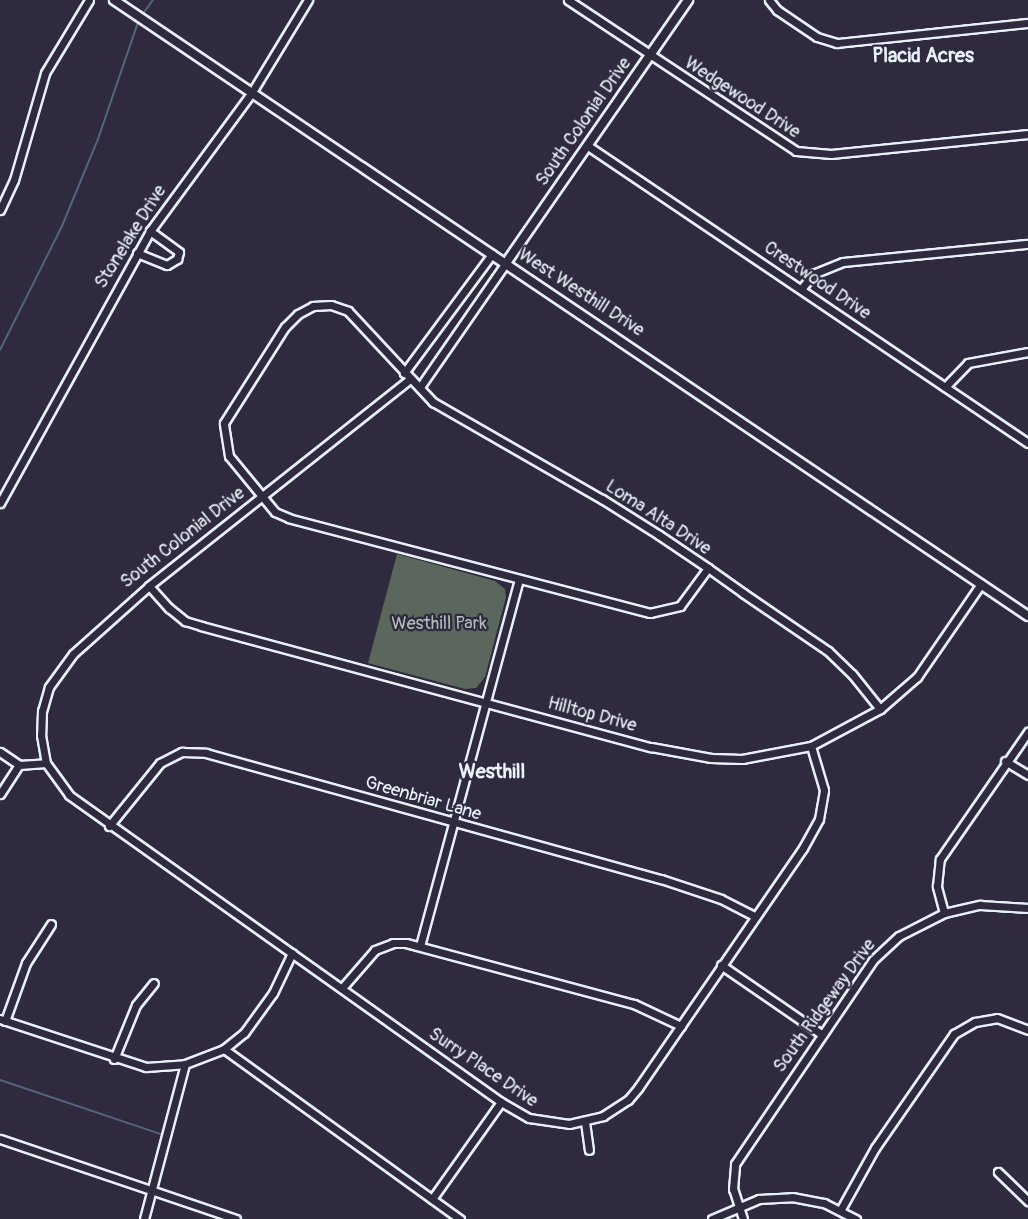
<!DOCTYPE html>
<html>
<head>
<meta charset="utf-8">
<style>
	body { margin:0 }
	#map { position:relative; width:1028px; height:1219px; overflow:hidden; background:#2f2a3d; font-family:Pangolin,sans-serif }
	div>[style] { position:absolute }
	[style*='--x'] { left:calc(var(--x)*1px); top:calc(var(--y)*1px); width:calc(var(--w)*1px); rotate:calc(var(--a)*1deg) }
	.green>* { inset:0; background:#5b675c }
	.stream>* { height:2px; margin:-1px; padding:0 1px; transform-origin:1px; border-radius:1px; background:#51677d }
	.roads { filter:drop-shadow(2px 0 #e8f1f8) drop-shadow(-2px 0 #e8f1f8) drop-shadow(0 2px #e8f1f8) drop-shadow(0 -2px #e8f1f8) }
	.minor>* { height:7px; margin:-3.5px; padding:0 3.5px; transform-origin:3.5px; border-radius:3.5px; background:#2f2a3d }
	.tertiary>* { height:8px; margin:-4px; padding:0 4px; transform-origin:4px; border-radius:4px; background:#2f2a3d }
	span { translate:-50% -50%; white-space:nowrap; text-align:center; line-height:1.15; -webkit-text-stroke:4.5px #2f2a3d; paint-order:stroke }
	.street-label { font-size:18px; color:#e8f1f8 }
	.park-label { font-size:18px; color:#b0baba }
	.neighbourhood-label { font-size:20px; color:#e8f1f8; font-weight:700 }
</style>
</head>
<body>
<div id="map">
	<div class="green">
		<i style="clip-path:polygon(397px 554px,495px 581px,505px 589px,506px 597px,485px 677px,476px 688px,465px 689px,368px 663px)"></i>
	</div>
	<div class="stream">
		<i style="--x:142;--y:15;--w:19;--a:-54"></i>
		<i style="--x:0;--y:350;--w:139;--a:-63.4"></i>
		<i style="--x:62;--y:226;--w:94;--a:-67.5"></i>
		<i style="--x:98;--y:139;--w:127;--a:-71.1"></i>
		<i style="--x:0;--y:1080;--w:169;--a:18.6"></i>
	</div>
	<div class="roads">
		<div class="minor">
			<i style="--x:568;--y:0;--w:273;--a:33.5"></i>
			<i style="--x:796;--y:151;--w:35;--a:5"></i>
			<i style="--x:831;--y:154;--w:198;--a:-5.8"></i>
			<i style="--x:769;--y:0;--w:13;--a:51"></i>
			<i style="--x:777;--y:10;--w:48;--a:34"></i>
			<i style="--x:817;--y:37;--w:21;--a:17"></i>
			<i style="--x:837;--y:43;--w:192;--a:-6"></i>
			<i style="--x:588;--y:146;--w:531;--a:34.02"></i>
			<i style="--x:0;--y:210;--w:33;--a:-65"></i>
			<i style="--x:14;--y:180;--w:111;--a:-73.8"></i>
			<i style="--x:45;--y:73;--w:85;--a:-58.9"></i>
			<i style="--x:137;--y:253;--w:32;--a:22"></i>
			<i style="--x:167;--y:265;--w:12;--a:-31"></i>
			<i style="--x:177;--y:259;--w:7;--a:-74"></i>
			<i style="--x:179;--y:252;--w:36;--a:-144"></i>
			<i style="--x:802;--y:288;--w:18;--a:-52"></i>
			<i style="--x:813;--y:274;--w:32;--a:-22"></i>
			<i style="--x:843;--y:262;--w:186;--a:-5.6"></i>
			<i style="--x:404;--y:373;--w:148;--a:-53.5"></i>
			<i style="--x:410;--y:379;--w:333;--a:141.6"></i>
			<i style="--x:149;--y:586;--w:102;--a:138.2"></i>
			<i style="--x:73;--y:654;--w:41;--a:126"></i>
			<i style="--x:49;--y:687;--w:25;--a:106"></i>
			<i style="--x:42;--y:711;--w:24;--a:92"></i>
			<i style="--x:41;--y:735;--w:28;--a:80"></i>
			<i style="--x:46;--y:763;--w:39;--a:54"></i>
			<i style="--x:69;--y:795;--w:530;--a:35.4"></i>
			<i style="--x:501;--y:1102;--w:32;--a:30"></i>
			<i style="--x:529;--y:1118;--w:40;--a:8.5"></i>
			<i style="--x:569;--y:1124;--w:35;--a:-13"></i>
			<i style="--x:603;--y:1116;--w:30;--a:-33"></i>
			<i style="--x:628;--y:1100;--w:16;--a:-50"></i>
			<i style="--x:638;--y:1088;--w:291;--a:-55.5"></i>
			<i style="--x:803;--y:848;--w:33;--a:-61"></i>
			<i style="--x:819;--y:819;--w:29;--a:-80"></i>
			<i style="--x:824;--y:790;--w:46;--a:-106.5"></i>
			<i style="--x:420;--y:387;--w:151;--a:-55.3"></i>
			<i style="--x:945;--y:387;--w:33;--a:-46"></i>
			<i style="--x:968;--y:363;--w:61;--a:-10.4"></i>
			<i style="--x:0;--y:503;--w:311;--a:-61.1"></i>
			<i style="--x:150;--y:231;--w:172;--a:-53.7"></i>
			<i style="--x:252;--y:92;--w:108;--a:-58.7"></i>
			<i style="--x:708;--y:568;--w:47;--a:126.4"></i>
			<i style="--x:680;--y:606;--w:31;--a:167"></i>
			<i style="--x:650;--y:613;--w:373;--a:-165.3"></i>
			<i style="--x:289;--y:518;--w:15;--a:-157"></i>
			<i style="--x:275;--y:512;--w:72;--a:-129.4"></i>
			<i style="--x:229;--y:456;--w:33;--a:-99"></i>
			<i style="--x:224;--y:423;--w:114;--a:-57.6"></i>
			<i style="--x:285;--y:327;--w:18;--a:-45"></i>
			<i style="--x:298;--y:314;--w:17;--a:-28"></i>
			<i style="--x:313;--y:306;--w:18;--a:-3"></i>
			<i style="--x:331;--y:305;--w:18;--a:19"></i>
			<i style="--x:348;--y:311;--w:125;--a:47"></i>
			<i style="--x:433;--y:402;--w:195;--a:29.9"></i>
			<i style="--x:602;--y:499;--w:67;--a:32.3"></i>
			<i style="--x:659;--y:535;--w:59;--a:34"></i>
			<i style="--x:708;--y:568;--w:43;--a:35.5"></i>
			<i style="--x:743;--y:593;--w:103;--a:34.3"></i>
			<i style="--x:828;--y:651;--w:33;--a:44"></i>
			<i style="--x:852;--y:674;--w:45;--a:51.3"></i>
			<i style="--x:149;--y:586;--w:30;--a:48"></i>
			<i style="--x:169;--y:608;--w:21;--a:39"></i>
			<i style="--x:185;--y:621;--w:17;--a:17"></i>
			<i style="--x:201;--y:626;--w:466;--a:15.1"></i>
			<i style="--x:651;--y:747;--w:61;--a:10.4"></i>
			<i style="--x:711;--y:758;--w:31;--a:2"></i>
			<i style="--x:742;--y:759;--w:70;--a:-10.7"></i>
			<i style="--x:811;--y:746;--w:78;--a:-28.2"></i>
			<i style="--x:880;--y:709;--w:49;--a:-40.9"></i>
			<i style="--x:917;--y:677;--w:113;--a:-55.5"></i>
			<i style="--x:0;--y:752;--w:23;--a:34"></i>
			<i style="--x:19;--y:765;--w:27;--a:-4"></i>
			<i style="--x:1005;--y:761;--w:27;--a:31"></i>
			<i style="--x:0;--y:794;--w:35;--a:-57"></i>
			<i style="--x:109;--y:826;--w:81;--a:-51"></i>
			<i style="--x:160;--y:763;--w:25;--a:-27"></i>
			<i style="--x:182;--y:752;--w:24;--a:2"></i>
			<i style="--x:206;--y:753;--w:472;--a:15.5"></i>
			<i style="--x:661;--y:879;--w:63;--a:18.4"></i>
			<i style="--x:721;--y:899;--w:37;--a:27"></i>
			<i style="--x:944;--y:913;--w:28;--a:-105"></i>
			<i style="--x:937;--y:886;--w:27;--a:-84"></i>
			<i style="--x:940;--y:859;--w:155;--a:-55.3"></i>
			<i style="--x:420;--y:946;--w:380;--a:-74.9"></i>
			<i style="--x:721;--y:965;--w:121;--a:34.6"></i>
			<i style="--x:342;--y:988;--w:50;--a:-49"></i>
			<i style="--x:375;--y:950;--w:19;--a:-21"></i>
			<i style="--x:393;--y:943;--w:13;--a:0"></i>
			<i style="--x:406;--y:943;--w:236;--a:15"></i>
			<i style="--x:634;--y:1004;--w:52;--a:25.1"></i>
			<i style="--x:0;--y:1019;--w:154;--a:18.2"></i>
			<i style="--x:146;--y:1067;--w:39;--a:-4"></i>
			<i style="--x:5;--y:1021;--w:62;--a:-70.1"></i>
			<i style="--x:26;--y:963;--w:46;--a:-57.3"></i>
			<i style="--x:224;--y:1049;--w:291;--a:35.8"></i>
			<i style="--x:114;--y:1059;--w:58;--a:-67.8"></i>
			<i style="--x:136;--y:1005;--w:28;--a:-51"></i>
			<i style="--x:585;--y:1122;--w:28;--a:82"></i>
			<i style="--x:0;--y:1139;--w:249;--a:18.7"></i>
			<i style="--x:998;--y:1172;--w:42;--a:44"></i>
			<i style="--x:432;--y:1199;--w:119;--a:-54.6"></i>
			<i style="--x:841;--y:1209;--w:70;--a:-60.9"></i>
			<i style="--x:875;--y:1148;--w:139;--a:-55.3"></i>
			<i style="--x:954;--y:1034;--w:24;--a:-30"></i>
			<i style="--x:975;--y:1022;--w:22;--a:-10"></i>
			<i style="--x:997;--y:1018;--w:33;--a:21"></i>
			<i style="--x:144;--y:1219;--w:160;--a:-75.2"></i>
			<i style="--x:185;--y:1064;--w:42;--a:-21"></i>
			<i style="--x:224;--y:1049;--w:26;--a:-39"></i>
			<i style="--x:244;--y:1033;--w:49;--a:-54.1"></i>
			<i style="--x:273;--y:993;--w:44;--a:-64.6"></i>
			<i style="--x:712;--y:1219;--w:51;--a:-23.1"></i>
			<i style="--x:759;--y:1199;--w:33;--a:-3"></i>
			<i style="--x:792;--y:1197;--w:33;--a:11"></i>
			<i style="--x:824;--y:1203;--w:36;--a:27"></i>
			<i style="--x:743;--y:1219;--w:32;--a:-108"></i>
			<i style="--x:733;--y:1189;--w:25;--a:-85"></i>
			<i style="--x:735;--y:1164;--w:246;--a:-55.9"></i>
			<i style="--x:873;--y:960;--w:35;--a:-43"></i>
			<i style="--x:899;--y:936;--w:51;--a:-27.1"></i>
			<i style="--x:944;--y:913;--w:37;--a:-13"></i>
			<i style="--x:980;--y:905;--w:48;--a:3.6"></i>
		</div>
		<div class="tertiary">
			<i style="--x:114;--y:0;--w:1102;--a:33.98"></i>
			<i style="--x:506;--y:263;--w:320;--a:-55.3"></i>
		</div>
	</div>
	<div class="street-label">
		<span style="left:742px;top:98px;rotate:33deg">Wedgewood Drive</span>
		<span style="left:584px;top:122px;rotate:-55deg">South Colonial Drive</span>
		<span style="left:131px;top:237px;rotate:-58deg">Stonelake Drive</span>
		<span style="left:817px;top:281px;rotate:34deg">Crestwood Drive</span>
		<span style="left:581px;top:293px;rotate:33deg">West Westhill Drive</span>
		<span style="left:658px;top:518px;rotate:33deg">Loma Alta Drive</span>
		<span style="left:183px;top:538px;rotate:-38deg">South Colonial Drive</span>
		<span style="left:592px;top:715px;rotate:15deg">Hilltop Drive</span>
		<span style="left:423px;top:799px;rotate:16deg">Greenbriar Lane</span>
		<span style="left:825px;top:1006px;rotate:-54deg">South Ridgeway Drive</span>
		<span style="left:483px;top:1068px;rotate:34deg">Surry Place Drive</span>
	</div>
	<div class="park-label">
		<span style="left:439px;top:624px">Westhill Park</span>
	</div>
	<div class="neighbourhood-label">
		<span style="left:923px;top:55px">Placid Acres</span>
		<span style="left:492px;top:771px">Westhill</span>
	</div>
</div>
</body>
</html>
